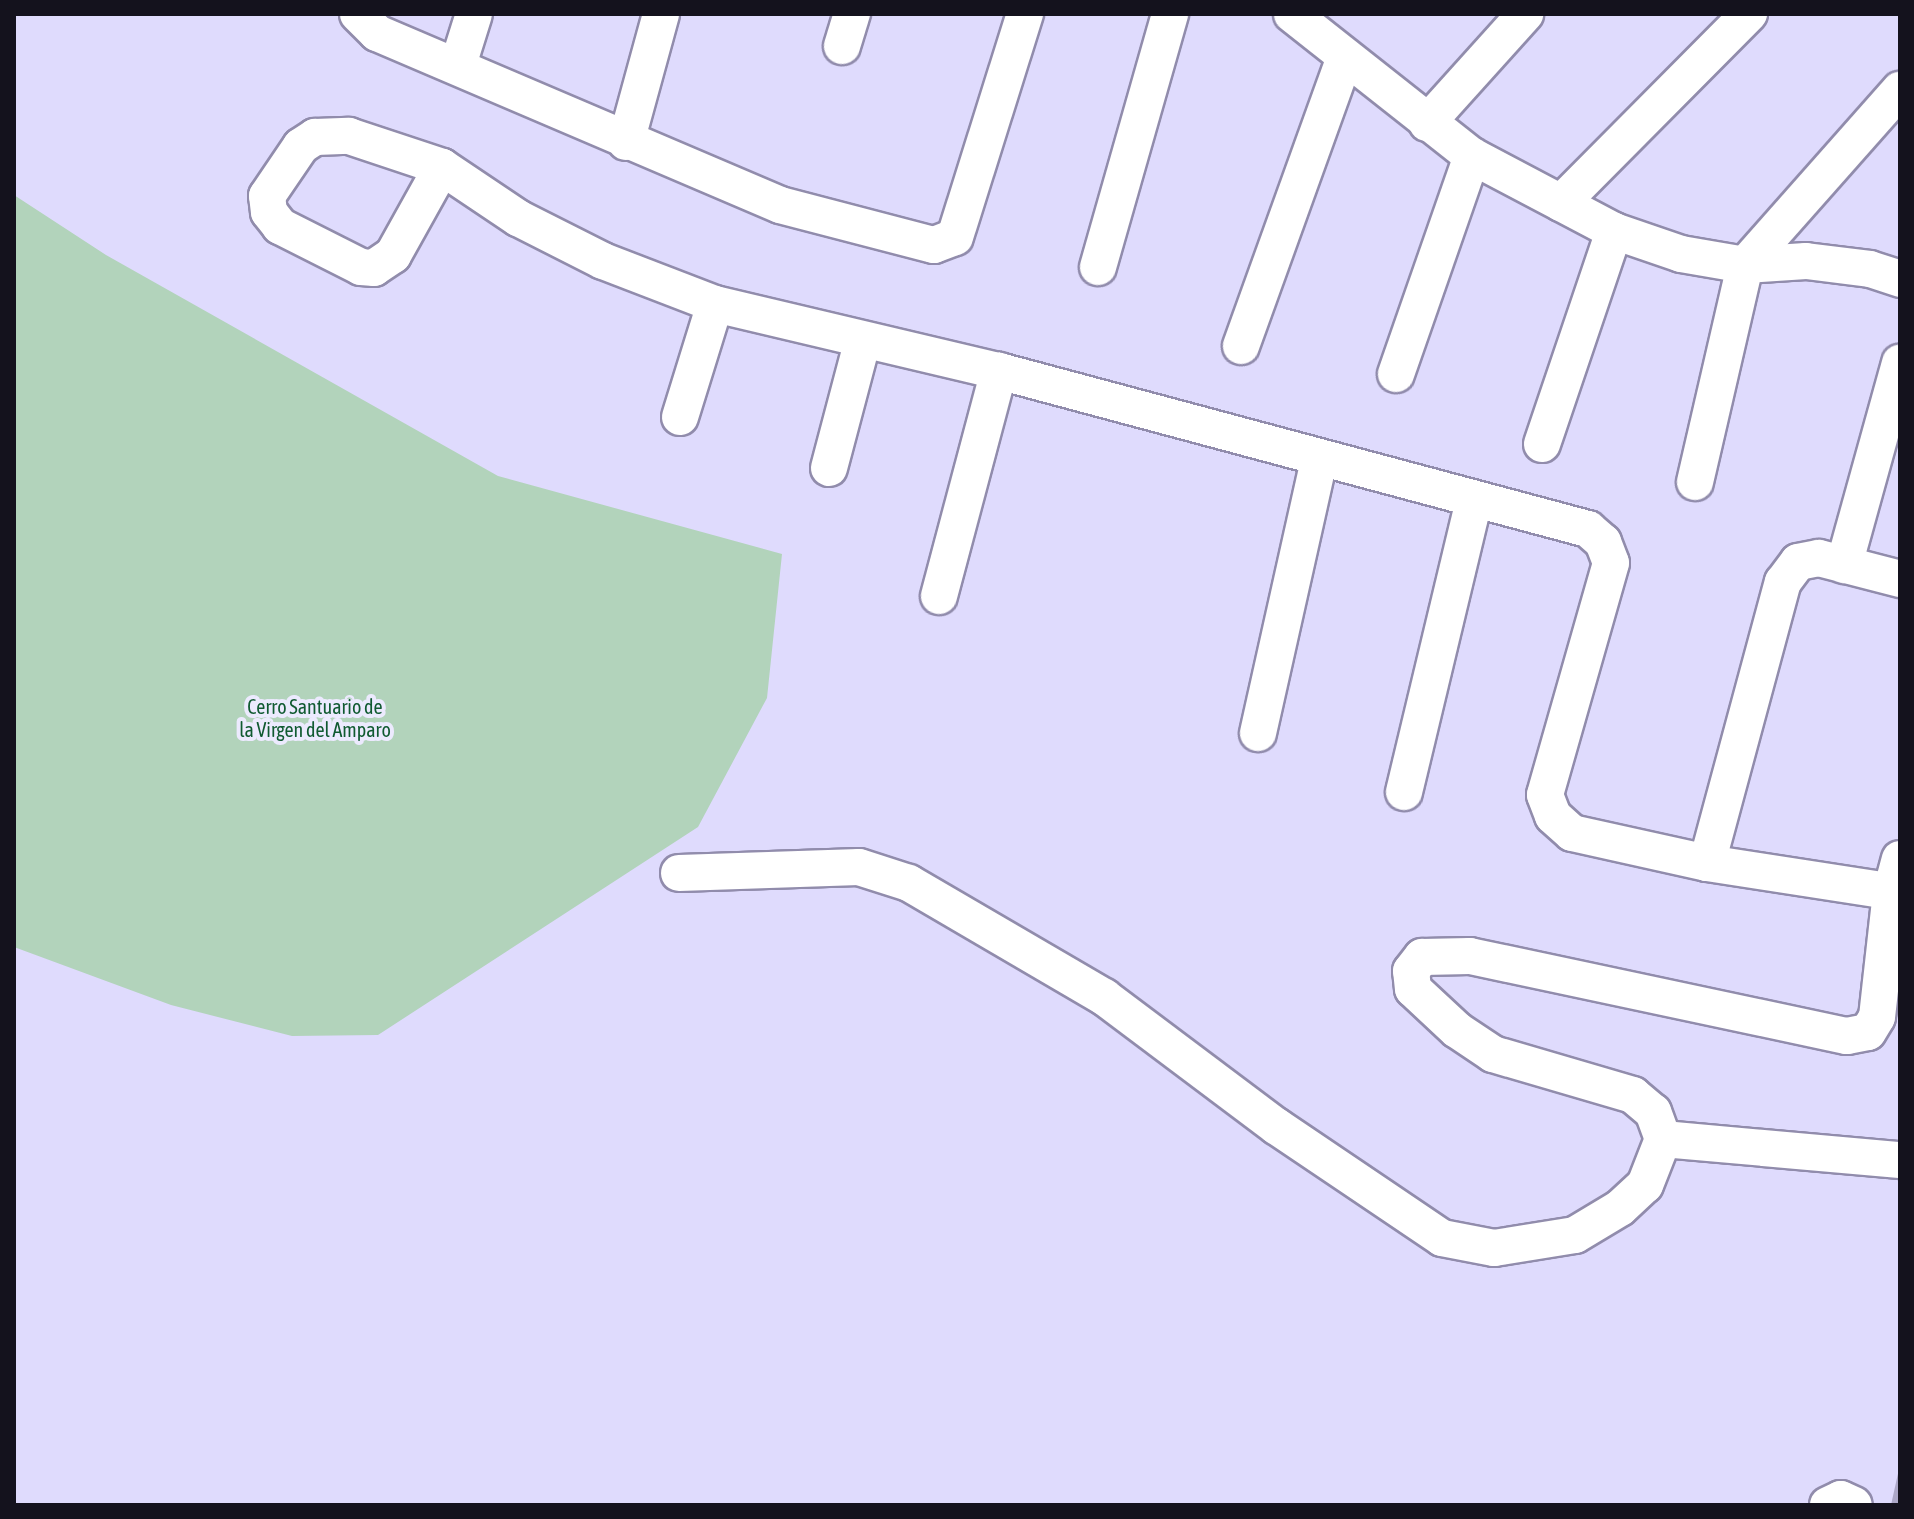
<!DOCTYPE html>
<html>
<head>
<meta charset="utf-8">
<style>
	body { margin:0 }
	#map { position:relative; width:1914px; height:1519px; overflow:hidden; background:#dfdbfd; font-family:"Asap Condensed",sans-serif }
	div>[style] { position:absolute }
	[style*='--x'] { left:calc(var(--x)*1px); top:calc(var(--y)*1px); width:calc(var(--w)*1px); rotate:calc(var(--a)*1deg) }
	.green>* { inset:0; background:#b2d3bb }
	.building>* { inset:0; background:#aca7c7 }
	.roads { filter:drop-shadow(2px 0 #918cac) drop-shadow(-2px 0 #918cac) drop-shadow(0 2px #918cac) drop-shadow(0 -2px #918cac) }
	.minor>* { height:36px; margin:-18px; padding:0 18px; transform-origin:18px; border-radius:18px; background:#fff }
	span { translate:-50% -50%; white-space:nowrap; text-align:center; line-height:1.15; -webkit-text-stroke:8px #eceafe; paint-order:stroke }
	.park-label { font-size:20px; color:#105a31 }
	.frame { position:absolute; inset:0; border:16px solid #14121d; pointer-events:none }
</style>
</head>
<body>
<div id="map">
	<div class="green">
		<i style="clip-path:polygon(14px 195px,106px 255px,498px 476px,782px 554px,767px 698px,698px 827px,378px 1035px,292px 1036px,171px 1005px,14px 947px)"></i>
	</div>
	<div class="building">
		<i style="clip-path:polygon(1899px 1469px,1900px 1505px,1891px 1505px)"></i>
	</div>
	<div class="roads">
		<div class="minor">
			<i style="--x:358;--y:14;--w:27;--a:45"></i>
			<i style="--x:377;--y:33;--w:438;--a:23.1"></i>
			<i style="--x:780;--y:205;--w:159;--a:14.6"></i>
			<i style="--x:934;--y:245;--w:22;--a:-21"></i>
			<i style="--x:955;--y:237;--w:234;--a:-72.6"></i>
			<i style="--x:1292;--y:14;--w:229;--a:38.3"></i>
			<i style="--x:1472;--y:156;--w:161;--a:27.8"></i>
			<i style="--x:1614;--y:231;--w:71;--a:18.9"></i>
			<i style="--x:1681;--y:254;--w:65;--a:9.8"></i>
			<i style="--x:1745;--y:265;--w:61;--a:-3.8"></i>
			<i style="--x:1806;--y:261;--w:64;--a:7.1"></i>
			<i style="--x:1870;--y:269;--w:32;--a:18"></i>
			<i style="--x:842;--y:46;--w:34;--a:-73"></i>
			<i style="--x:458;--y:65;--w:53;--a:-72.6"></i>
			<i style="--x:1427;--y:123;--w:147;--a:-48"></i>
			<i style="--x:626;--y:142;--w:133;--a:-74.7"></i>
			<i style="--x:442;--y:167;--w:101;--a:119.1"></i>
			<i style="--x:393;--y:255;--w:23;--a:146"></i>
			<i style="--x:374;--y:268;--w:13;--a:-176"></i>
			<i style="--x:361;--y:267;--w:91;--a:-153.2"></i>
			<i style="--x:280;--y:226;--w:18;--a:-128"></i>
			<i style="--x:269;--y:212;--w:16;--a:-97"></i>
			<i style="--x:267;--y:196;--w:60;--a:-55.8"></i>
			<i style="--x:301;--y:146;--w:17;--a:-33"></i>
			<i style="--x:315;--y:137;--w:34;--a:-2"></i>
			<i style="--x:349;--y:136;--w:98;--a:18.4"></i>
			<i style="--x:442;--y:167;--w:92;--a:33.9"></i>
			<i style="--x:518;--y:218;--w:95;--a:26.8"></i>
			<i style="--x:603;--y:261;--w:120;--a:21"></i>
			<i style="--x:715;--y:304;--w:292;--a:13.3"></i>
			<i style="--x:999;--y:371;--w:610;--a:15.02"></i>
			<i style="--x:1588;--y:529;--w:20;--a:41"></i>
			<i style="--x:1603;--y:542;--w:22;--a:69"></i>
			<i style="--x:1611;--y:563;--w:241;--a:105.9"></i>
			<i style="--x:1545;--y:795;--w:22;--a:69"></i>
			<i style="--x:1553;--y:816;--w:25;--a:42"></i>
			<i style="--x:1572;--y:833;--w:138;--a:12.5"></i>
			<i style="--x:1707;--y:863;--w:195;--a:8.8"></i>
			<i style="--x:1561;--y:203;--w:267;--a:-45.2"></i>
			<i style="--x:1098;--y:267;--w:263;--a:-74.1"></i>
			<i style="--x:1241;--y:346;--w:307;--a:-70.2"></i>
			<i style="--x:1396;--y:374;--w:231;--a:-70.8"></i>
			<i style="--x:680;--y:417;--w:118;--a:-72.8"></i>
			<i style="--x:1542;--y:444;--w:225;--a:-71.3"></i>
			<i style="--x:829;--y:468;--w:129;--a:-75.2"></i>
			<i style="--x:1695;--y:482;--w:223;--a:-77"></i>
			<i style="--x:1745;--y:265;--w:234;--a:-48.5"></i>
			<i style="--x:1844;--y:565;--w:210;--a:-74.5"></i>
			<i style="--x:939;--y:596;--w:233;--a:-75.1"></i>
			<i style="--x:1258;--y:733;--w:281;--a:-77.4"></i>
			<i style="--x:1404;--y:792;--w:300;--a:-76.5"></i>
			<i style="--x:1707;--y:863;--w:291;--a:-74.9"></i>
			<i style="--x:1783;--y:582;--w:25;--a:-53"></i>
			<i style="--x:1798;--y:562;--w:21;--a:-11"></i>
			<i style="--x:1819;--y:558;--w:84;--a:14.5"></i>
			<i style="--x:679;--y:873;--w:180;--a:-1.9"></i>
			<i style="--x:859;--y:867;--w:52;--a:17.7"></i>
			<i style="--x:909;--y:883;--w:226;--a:30.3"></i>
			<i style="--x:1104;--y:997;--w:215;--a:36.9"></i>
			<i style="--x:1276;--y:1126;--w:200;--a:34"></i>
			<i style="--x:1442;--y:1238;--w:53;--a:10.9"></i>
			<i style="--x:1494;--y:1248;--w:82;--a:-9.1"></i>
			<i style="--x:1575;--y:1235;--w:52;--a:-31"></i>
			<i style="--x:1620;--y:1208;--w:34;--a:-43"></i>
			<i style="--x:1645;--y:1185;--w:49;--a:-68.6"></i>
			<i style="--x:1663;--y:1139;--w:29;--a:-110"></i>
			<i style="--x:1653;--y:1112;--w:26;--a:-140"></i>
			<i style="--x:1633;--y:1095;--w:146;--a:-163.7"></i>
			<i style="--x:1493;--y:1054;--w:43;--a:-146.3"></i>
			<i style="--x:1457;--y:1030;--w:60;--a:-137"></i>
			<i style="--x:1413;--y:989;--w:18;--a:-96"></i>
			<i style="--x:1411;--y:971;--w:18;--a:-52"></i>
			<i style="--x:1422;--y:957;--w:48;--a:-1.2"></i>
			<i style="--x:1470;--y:956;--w:385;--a:12"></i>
			<i style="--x:1847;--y:1036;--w:21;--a:-11"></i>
			<i style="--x:1868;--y:1032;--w:17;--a:-59"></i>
			<i style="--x:1877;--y:1017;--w:126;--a:-83.6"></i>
			<i style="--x:1891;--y:892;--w:34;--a:-75"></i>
			<i style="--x:1663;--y:1139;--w:238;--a:5.1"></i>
			<i style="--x:1828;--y:1505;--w:14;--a:-25"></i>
			<i style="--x:1841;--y:1499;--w:14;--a:25"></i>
		</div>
	</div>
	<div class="park-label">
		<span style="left:315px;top:718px">Cerro Santuario de<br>la Virgen del Amparo</span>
	</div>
	<div class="frame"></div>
</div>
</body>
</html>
